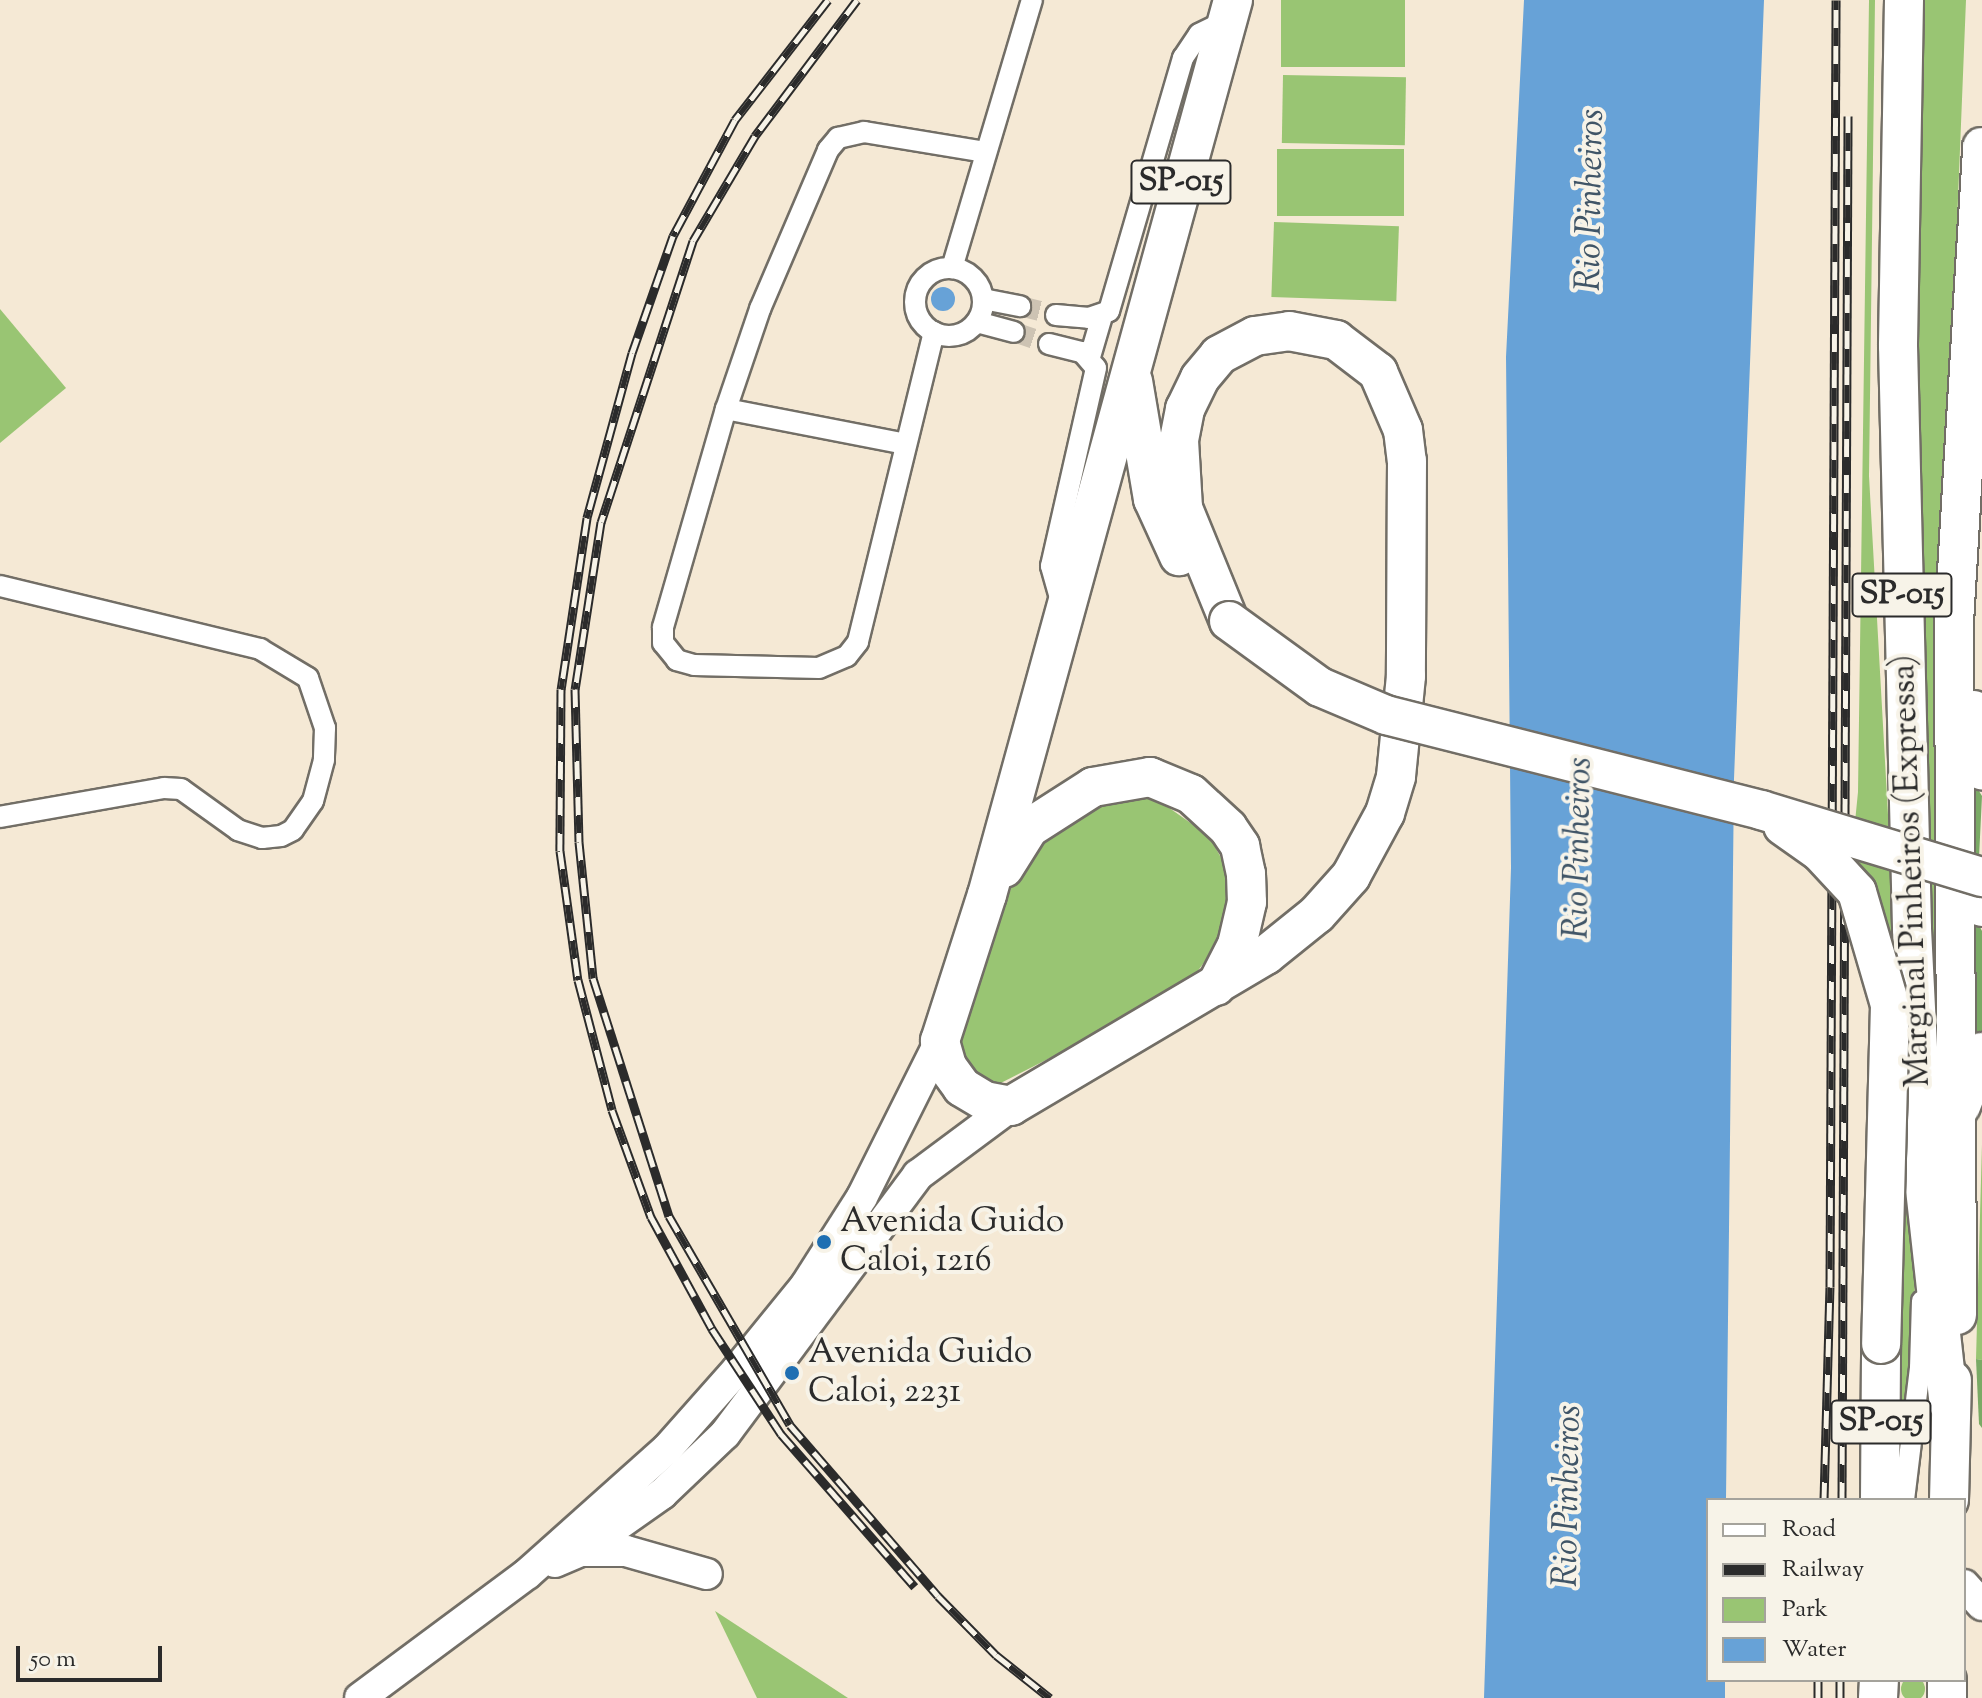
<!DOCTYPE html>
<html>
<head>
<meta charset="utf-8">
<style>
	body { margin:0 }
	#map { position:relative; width:1982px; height:1698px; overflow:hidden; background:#f5e9d5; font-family:"Sorts Mill Goudy",serif }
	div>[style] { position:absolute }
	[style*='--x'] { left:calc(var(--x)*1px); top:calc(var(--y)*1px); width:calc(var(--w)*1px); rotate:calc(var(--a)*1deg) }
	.green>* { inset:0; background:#99c573; transform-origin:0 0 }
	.round { border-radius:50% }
	.forest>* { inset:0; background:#7aaa65 }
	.water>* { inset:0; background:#67a2d7 }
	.street-tunnel>* { height:20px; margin-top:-10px; transform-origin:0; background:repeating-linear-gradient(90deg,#cdc3b3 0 20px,transparent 0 30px) }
	.roads { filter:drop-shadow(2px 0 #726e66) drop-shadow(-2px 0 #726e66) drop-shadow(0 2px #726e66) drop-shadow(0 -2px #726e66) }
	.street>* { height:20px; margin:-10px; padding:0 10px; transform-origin:10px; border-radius:10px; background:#fff }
	.street>.ring { margin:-10px; padding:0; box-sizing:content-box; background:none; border:20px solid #fff; border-radius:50% }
	.secondary>* { height:30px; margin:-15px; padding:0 15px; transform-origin:15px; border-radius:15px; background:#fff }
	.highway>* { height:38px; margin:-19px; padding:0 19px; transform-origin:19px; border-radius:19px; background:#fff }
	.rail>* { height:9px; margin-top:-4.5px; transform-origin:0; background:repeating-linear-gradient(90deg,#f7f3e8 0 18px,#2b2b2b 0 36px); box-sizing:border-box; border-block:2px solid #2b2b2b }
	.bridges { filter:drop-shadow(2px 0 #726e66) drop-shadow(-2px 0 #726e66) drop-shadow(0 2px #726e66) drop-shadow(0 -2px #726e66) }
	.highway-bridge>* { height:38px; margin:-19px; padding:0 19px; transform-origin:19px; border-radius:19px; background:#fff }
	.dots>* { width:22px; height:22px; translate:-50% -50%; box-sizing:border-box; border:4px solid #f7f3e8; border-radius:50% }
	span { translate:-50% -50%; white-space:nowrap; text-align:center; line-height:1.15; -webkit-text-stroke:8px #f7f3e8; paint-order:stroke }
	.shield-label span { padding:2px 6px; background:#f7f3e8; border:2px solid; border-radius:6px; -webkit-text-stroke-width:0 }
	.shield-label { font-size:32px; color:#2b2b2b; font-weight:700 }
	.street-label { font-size:34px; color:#2b2b2b }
	.poi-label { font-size:34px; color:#2b2b2b }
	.left { translate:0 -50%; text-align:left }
	.water-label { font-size:36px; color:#405567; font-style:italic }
	.legend { position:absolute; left:1706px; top:1498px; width:260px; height:184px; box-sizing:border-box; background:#f7f3e8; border:2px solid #a5a39c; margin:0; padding:10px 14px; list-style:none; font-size:24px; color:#2b2b2b }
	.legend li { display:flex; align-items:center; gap:16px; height:40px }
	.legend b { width:40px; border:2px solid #a5a39c }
	.scale { position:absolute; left:16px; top:1646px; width:146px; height:36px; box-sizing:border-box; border:4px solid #2b2b2b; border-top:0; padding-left:10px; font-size:24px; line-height:28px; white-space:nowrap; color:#2b2b2b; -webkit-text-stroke:6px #f7f3e8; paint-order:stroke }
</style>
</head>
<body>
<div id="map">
	<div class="green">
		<i style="left:1281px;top:0;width:124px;height:67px"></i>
		<i style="clip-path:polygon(1869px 0,1875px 0,1869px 476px,1917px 1331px,1895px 1500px,1896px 965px,1881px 900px,1852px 852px,1858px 792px)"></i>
		<i style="clip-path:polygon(1915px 0,1966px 0,1954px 298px,1943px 1174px,1915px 684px)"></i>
		<i style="left:1283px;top:75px;width:123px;height:68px;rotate:1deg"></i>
		<i style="left:1277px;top:149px;width:127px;height:67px"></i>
		<i style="left:1274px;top:222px;width:125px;height:75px;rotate:2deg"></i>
		<i style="clip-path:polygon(0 309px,66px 388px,0 443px)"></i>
		<i style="clip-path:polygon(1128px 794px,1158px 800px,1209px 836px,1224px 863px,1229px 890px,1227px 919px,1217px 945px,1197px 972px,1166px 999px,989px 1089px,952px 1055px,1017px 871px,1064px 816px)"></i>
		<i style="clip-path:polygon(1982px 1144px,1982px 1360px,1976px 1359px)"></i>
		<i style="clip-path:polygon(715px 1611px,848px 1698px,757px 1698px)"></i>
		<i class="round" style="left:1901px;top:1677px;width:24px;height:24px"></i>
	</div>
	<div class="forest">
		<i style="clip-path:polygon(1966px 770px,1982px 796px,1976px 919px,1982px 931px,1982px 1031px,1970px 1048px)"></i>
		<i style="clip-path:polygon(1976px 1359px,1982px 1360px,1982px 1428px,1979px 1424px)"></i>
	</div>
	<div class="water">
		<i style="clip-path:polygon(1524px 0,1764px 0,1734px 779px,1726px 1500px,1708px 1500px,1708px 1680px,1725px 1680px,1725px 1698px,1484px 1698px,1511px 868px,1506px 357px)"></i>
		<i class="round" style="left:931px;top:287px;width:24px;height:24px"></i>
	</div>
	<div class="street-tunnel">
		<i style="--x:1020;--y:306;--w:37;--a:14"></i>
		<i style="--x:1014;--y:332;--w:37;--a:19"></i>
	</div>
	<div class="roads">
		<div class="street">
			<i style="--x:952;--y:268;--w:280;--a:-73.4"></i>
			<i class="ring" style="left:915px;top:268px;width:48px;height:48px"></i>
			<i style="--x:983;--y:299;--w:38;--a:11"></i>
			<i style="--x:1056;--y:315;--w:33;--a:5"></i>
			<i style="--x:1089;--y:318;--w:21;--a:-19"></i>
			<i style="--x:1109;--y:311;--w:264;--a:-73.7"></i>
			<i style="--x:1183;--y:58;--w:29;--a:-56"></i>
			<i style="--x:1199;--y:34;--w:32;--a:-26"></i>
			<i style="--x:977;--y:322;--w:38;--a:15"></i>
			<i style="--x:934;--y:332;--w:319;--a:103.8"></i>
			<i style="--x:858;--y:642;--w:18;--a:128"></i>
			<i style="--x:847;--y:656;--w:30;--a:157"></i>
			<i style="--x:819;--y:668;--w:125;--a:-178.6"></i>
			<i style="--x:694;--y:665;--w:18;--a:-164"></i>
			<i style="--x:677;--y:660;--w:22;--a:-129"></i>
			<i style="--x:663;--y:643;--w:16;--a:-90"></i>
			<i style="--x:663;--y:627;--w:227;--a:-73.9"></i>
			<i style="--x:726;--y:409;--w:106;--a:-71.2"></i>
			<i style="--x:760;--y:309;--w:173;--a:-66.8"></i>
			<i style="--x:828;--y:150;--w:16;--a:-50"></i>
			<i style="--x:838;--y:138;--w:27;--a:-13"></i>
			<i style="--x:864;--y:132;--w:123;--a:9.4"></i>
			<i style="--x:1049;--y:344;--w:34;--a:14"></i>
			<i style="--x:1082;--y:352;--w:21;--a:49"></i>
			<i style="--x:1096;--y:368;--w:203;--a:102.8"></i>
			<i style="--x:1051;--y:566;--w:41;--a:74.2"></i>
			<i style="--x:1090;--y:357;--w:43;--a:-73.7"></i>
			<i style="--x:726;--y:409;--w:183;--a:11"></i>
			<i style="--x:0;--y:586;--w:268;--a:13.6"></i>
			<i style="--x:260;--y:649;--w:56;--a:31.1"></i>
			<i style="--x:308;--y:678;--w:53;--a:71.2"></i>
			<i style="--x:325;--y:728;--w:32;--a:92"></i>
			<i style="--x:324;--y:760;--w:42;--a:105"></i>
			<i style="--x:313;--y:801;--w:35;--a:125"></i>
			<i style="--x:293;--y:830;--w:13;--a:153"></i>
			<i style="--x:281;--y:836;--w:19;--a:174"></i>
			<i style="--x:262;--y:838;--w:25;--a:-162"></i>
			<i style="--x:238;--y:830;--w:70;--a:-144.3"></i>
			<i style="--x:181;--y:789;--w:17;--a:-177"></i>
			<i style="--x:164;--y:788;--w:167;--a:170"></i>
			<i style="--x:1904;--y:1500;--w:133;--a:-83.1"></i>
			<i style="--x:1920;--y:1368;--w:67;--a:-88.3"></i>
		</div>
		<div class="secondary">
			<i style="--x:581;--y:1551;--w:45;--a:0"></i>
			<i style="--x:626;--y:1551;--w:84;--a:15.9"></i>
			<i style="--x:555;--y:1562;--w:28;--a:-23"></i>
			<i style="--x:581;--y:1551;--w:99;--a:-35.1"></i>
			<i style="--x:662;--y:1494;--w:87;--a:-43.6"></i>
			<i style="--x:725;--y:1434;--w:323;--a:-53.3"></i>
			<i style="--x:918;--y:1175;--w:116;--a:-36.6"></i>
			<i style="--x:1964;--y:1585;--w:27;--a:48"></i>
			<i style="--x:360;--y:1698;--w:208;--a:-36.6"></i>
			<i style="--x:527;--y:1574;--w:188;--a:-41.8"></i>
			<i style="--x:667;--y:1449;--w:106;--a:-48.5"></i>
			<i style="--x:737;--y:1370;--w:109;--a:-50.9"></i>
			<i style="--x:806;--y:1285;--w:104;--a:-57.5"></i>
			<i style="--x:862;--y:1197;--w:174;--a:-63.4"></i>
		</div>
		<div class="highway">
			<i style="--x:1904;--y:0;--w:346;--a:91"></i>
			<i style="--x:1898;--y:346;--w:583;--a:88.62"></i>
			<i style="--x:1912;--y:929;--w:260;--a:87.1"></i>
			<i style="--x:1925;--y:1189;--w:217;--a:83.7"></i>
			<i style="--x:1133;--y:381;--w:120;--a:80.4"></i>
			<i style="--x:1153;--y:499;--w:63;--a:65.5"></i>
			<i style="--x:1229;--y:621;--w:122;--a:-112.2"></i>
			<i style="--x:1183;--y:508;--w:68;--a:-93.4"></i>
			<i style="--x:1179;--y:440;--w:32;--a:-79"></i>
			<i style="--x:1185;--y:409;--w:34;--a:-64"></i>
			<i style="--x:1200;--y:378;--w:30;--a:-50"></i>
			<i style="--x:1219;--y:355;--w:41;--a:-27.8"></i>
			<i style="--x:1255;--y:336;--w:34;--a:-8"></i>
			<i style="--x:1289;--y:331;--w:48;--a:10.8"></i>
			<i style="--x:1336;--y:340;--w:53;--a:37.3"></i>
			<i style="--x:1378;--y:372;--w:63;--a:66.7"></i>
			<i style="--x:1403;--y:430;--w:31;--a:83"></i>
			<i style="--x:1407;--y:461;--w:215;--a:90.3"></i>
			<i style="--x:1406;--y:676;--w:101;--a:95.7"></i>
			<i style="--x:1396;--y:777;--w:38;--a:107"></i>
			<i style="--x:1385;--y:813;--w:72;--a:118.4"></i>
			<i style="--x:1351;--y:876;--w:51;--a:131.8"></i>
			<i style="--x:1317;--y:914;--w:65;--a:141.2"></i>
			<i style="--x:1266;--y:955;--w:296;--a:149.4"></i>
			<i style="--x:1011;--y:1106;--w:26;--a:-169"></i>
			<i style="--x:985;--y:1101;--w:27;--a:-149"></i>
			<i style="--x:962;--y:1087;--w:26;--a:-126"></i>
			<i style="--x:947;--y:1066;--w:26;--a:-106"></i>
			<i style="--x:940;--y:1041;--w:153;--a:-72.2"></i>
			<i style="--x:987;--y:895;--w:928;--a:-74.63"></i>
			<i style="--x:1974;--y:710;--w:61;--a:82.4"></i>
			<i style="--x:1004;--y:868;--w:47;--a:-58"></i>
			<i style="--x:1029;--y:828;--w:76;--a:-32.6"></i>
			<i style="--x:1093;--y:787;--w:58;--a:-10"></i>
			<i style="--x:1150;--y:777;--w:44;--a:22.5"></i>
			<i style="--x:1191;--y:794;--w:50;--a:42.6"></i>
			<i style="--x:1228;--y:828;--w:22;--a:56"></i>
			<i style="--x:1240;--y:846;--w:29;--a:78"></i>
			<i style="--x:1246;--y:874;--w:28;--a:88"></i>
			<i style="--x:1247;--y:902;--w:44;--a:103.1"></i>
			<i style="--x:1237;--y:945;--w:46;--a:117.1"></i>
			<i style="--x:1982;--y:880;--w:27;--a:90"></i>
			<i style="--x:1961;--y:1106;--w:58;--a:-68.7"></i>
			<i style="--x:1957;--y:1315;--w:693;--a:-90.25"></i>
			<i style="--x:1954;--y:622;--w:476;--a:-86.6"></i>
			<i style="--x:1880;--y:1500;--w:156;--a:-89.6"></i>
			<i style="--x:1949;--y:1500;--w:120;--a:-88.6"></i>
			<i style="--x:1878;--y:1698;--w:18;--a:-87"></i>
			<i style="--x:1947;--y:1698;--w:18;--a:-90"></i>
		</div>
	</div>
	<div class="rail">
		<i style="--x:828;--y:0;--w:152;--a:127.8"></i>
		<i style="--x:735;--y:120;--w:132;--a:118.1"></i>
		<i style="--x:673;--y:236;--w:124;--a:109.3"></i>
		<i style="--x:632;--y:353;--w:171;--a:105.3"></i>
		<i style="--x:587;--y:518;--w:173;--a:98.6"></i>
		<i style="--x:561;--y:689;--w:162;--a:90.4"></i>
		<i style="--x:560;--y:851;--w:130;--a:82.1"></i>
		<i style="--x:578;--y:980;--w:134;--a:75.3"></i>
		<i style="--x:612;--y:1110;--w:114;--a:70"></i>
		<i style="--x:651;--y:1217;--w:128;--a:61.4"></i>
		<i style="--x:712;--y:1329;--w:126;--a:56.7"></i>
		<i style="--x:781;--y:1434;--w:203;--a:48.8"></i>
		<i style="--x:857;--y:0;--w:170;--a:126.9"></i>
		<i style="--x:755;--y:136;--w:122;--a:120.6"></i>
		<i style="--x:693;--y:241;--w:296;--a:108.1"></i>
		<i style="--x:601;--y:522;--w:169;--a:98.8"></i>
		<i style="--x:575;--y:689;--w:153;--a:88.5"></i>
		<i style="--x:579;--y:842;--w:137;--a:84.1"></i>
		<i style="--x:593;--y:978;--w:250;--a:72.3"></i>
		<i style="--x:669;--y:1216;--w:241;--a:59.9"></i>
		<i style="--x:790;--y:1425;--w:226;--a:49.1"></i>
		<i style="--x:938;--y:1596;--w:83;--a:45.5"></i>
		<i style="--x:996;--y:1655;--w:69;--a:38.5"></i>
		<i style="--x:1824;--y:1500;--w:213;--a:-88.4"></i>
		<i style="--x:1830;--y:1287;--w:1287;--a:-89.73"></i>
		<i style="--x:1842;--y:1500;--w:1384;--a:-89.75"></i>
		<i style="--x:1818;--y:1698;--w:18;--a:-90"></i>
		<i style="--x:1840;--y:1698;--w:18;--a:-90"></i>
	</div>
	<div class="bridges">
		<div class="highway-bridge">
			<i style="--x:1229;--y:621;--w:112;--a:36"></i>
			<i style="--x:1320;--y:687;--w:72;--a:23"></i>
			<i style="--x:1386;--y:715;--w:387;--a:14.2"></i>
			<i style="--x:1761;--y:810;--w:231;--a:16.9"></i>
			<i style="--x:1783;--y:826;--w:45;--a:35.1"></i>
			<i style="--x:1820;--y:852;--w:54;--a:47.2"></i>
			<i style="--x:1857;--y:892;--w:118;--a:73.7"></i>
			<i style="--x:1890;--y:1005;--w:339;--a:91.5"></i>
		</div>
	</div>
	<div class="dots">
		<i style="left:824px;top:1242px;background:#1f6fb2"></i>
		<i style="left:792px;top:1373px;background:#1f6fb2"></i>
	</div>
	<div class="shield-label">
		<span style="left:1181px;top:182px">SP-015</span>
		<span style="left:1902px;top:595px">SP-015</span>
		<span style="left:1881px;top:1422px">SP-015</span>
	</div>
	<div class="street-label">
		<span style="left:1912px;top:871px;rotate:-92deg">Marginal Pinheiros (Expressa)</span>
	</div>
	<div class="poi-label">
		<span class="left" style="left:840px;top:1242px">Avenida Guido<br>Caloi, 1216</span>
		<span class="left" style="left:808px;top:1373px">Avenida Guido<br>Caloi, 2231</span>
	</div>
	<div class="water-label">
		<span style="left:1592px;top:200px;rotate:-89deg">Rio Pinheiros</span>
		<span style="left:1580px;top:848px;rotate:-89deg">Rio Pinheiros</span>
		<span style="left:1569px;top:1496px;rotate:-89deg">Rio Pinheiros</span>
	</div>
	<ul class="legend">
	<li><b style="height:10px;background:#fff"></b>Road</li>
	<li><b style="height:10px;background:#2b2b2b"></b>Railway</li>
	<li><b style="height:22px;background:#99c573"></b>Park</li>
	<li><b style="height:22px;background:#67a2d7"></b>Water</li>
	</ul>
	<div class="scale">50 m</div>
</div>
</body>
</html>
